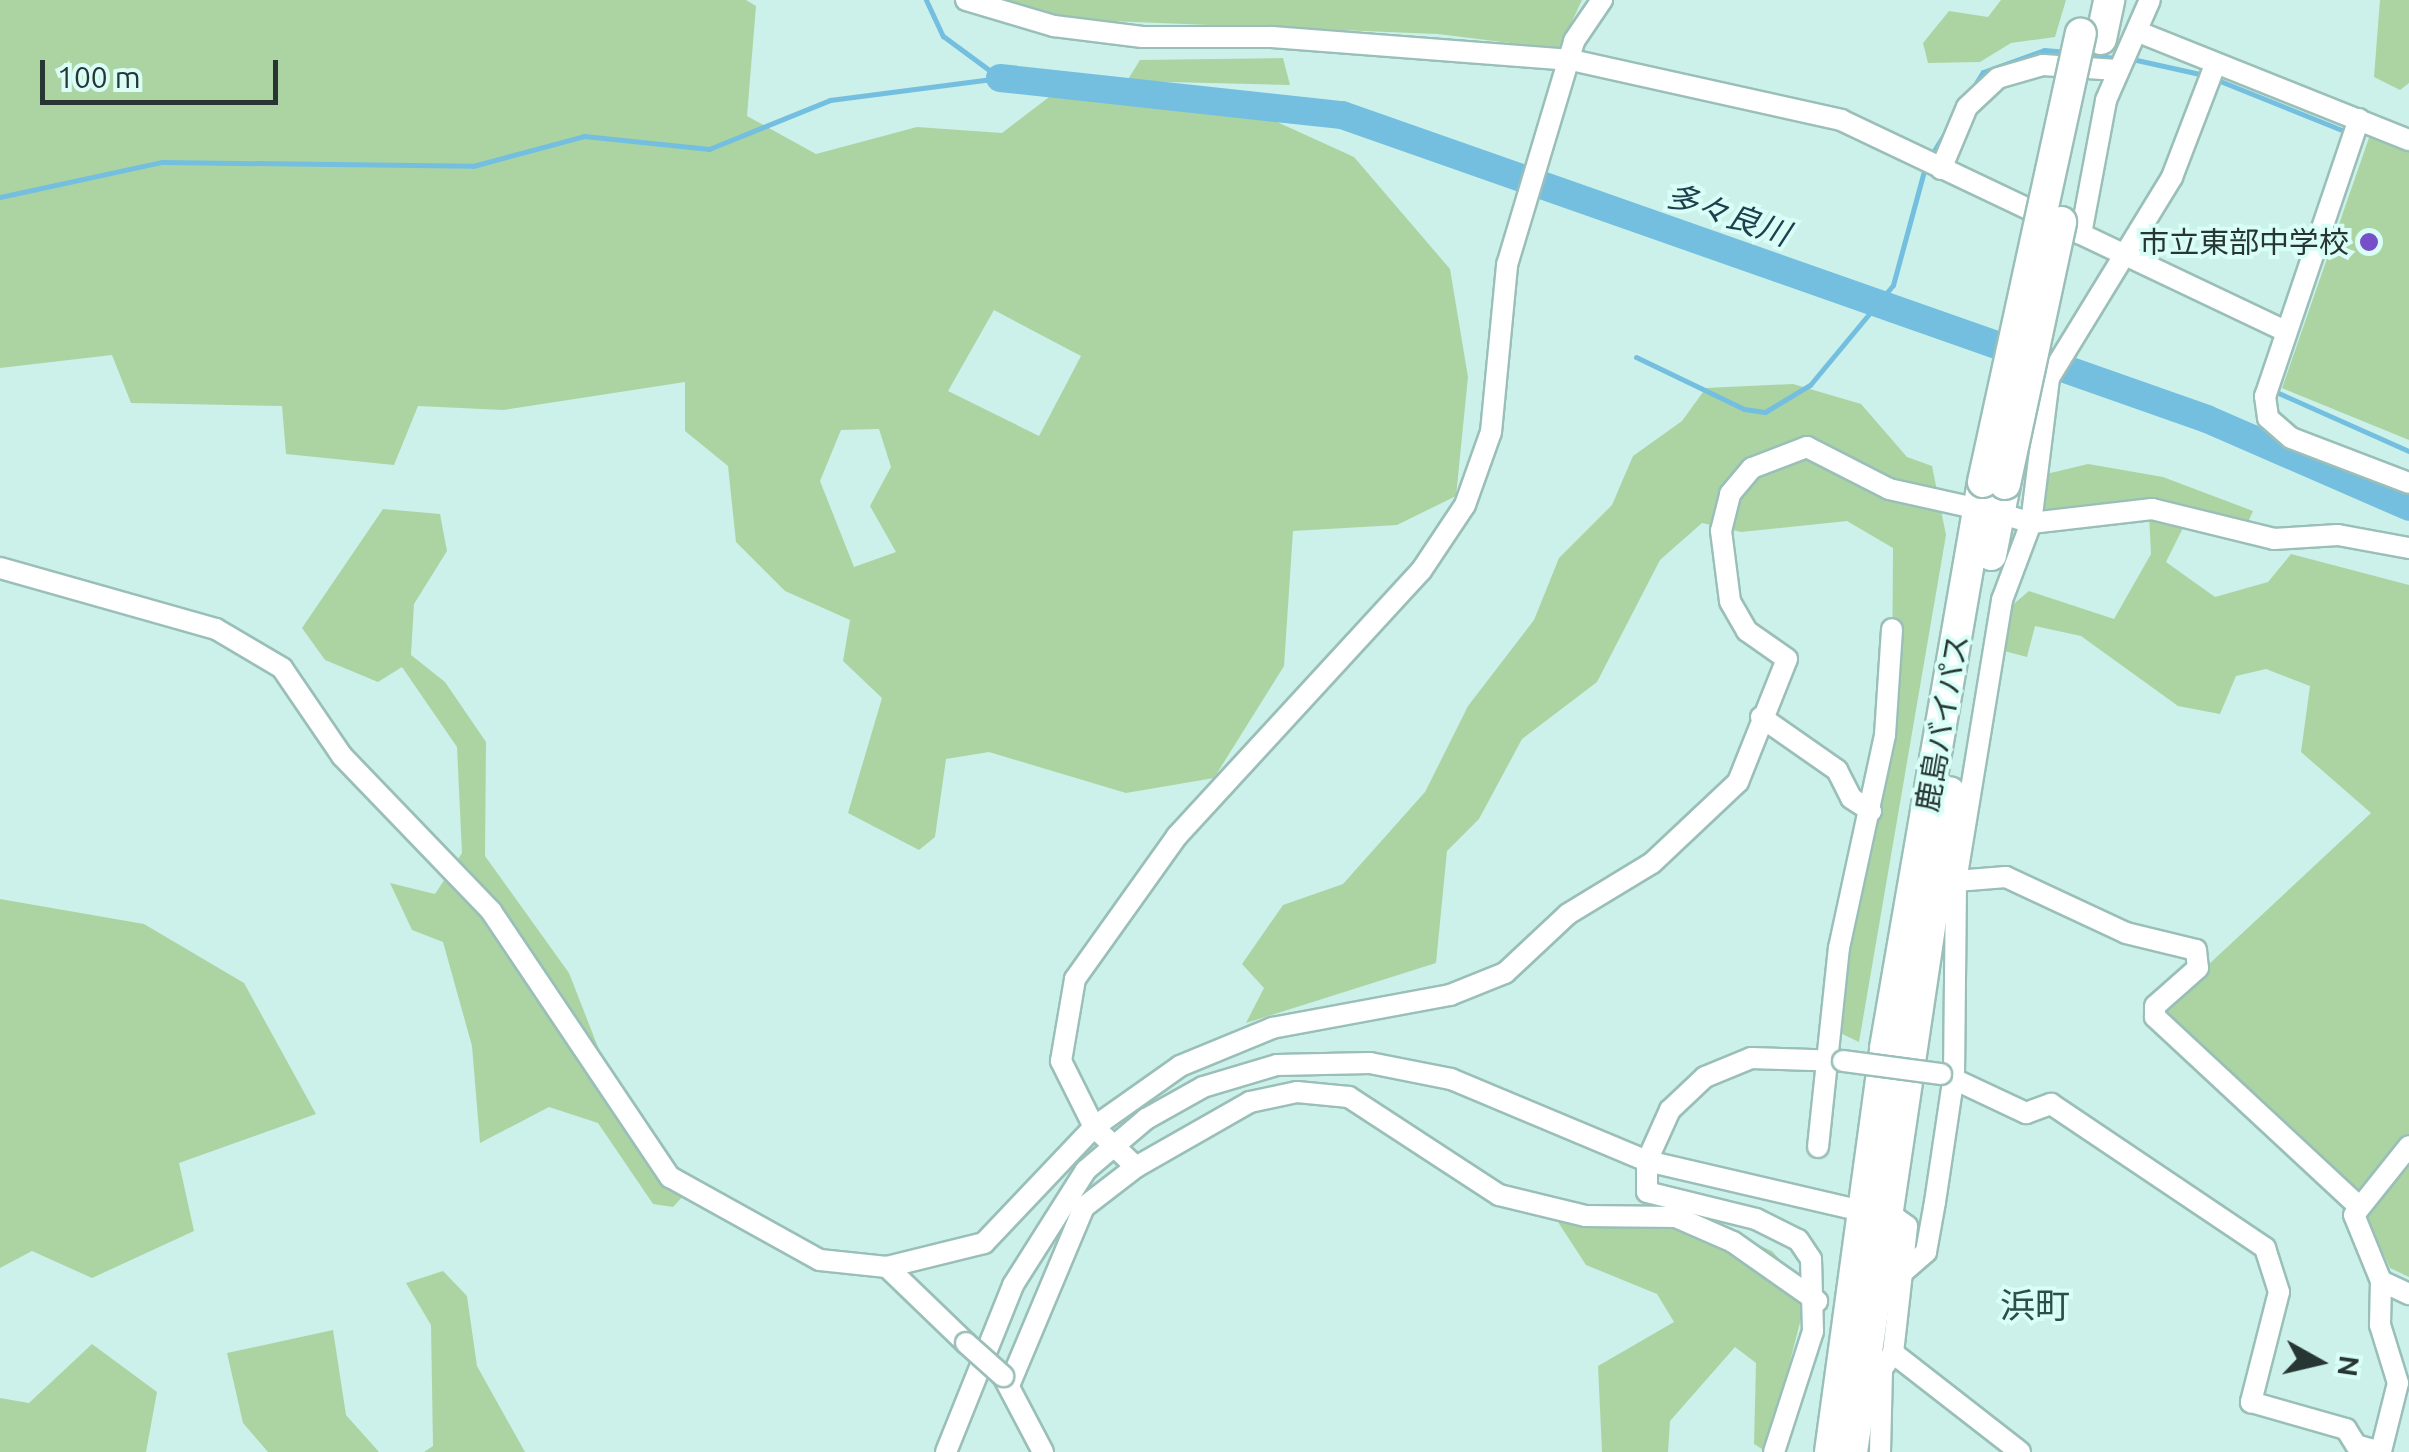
<!DOCTYPE html>
<html>
<head>
<meta charset="utf-8">
<style>
	body { margin:0 }
	#map { position:relative; width:2409px; height:1452px; overflow:hidden; background:#cbf1ea; font-family:Ubuntu,"Noto Sans JP",sans-serif }
	div>[style] { position:absolute }
	[style*='--x'] { left:calc(var(--x)*1px); top:calc(var(--y)*1px); width:calc(var(--w)*1px); rotate:calc(var(--a)*1deg) }
	.green>* { inset:0; background:#acd4a3 }
	.stream>* { height:5px; margin:-2.5px; padding:0 2.5px; transform-origin:2.5px; border-radius:2.5px; background:#74bfe0 }
	.river>* { height:28px; margin:-14px; padding:0 14px; transform-origin:14px; border-radius:14px; background:#74bfe0 }
	.roads { filter:drop-shadow(2px 0 #9abfb8) drop-shadow(-2px 0 #9abfb8) drop-shadow(0 2px #9abfb8) drop-shadow(0 -2px #9abfb8) }
	.minor>* { height:20px; margin:-10px; padding:0 10px; transform-origin:10px; border-radius:10px; background:#fff }
	.highway>* { height:30px; margin:-15px; padding:0 15px; transform-origin:15px; border-radius:15px; background:#fff }
	.bridges { filter:drop-shadow(2px 0 #9abfb8) drop-shadow(-2px 0 #9abfb8) drop-shadow(0 2px #9abfb8) drop-shadow(0 -2px #9abfb8) }
	.minor-bridge>* { height:20px; margin:-10px; padding:0 10px; transform-origin:10px; border-radius:10px; background:#fff }
	.highway-bridge>* { height:30px; margin:-15px; padding:0 15px; transform-origin:15px; border-radius:15px; background:#fff }
	.dots>* { width:28px; height:28px; translate:-50% -50%; box-sizing:border-box; border:5px solid #d8fef7; border-radius:50% }
	span { translate:-50% -50%; white-space:nowrap; text-align:center; line-height:1.15; -webkit-text-stroke:8px #d8fef7; paint-order:stroke }
	.poi-label { font-size:30px; color:#273633 }
	.right { translate:-100% -50%; text-align:right }
	.street-label { font-size:30px; color:#273633 }
	.water-label { font-size:32px; color:#1e404e; font-style:italic }
	.quarter-label { font-size:35px; color:#2c4e49 }
	.north { position:absolute; left:2269px; top:1312px; width:100px; height:100px; -webkit-text-stroke:8px #d8fef7; paint-order:stroke; rotate:98deg; font-size:28px; font-weight:700; line-height:40px; text-align:center; color:#273633 }
	.north::after { content:''; display:block; margin:auto; width:35px; height:45px; background:#273633; clip-path:polygon(50% 0,100% 100%,50% 72%,0 100%) }
	.scale { position:absolute; left:40px; top:60px; width:238px; height:45px; box-sizing:border-box; border:5px solid #273633; border-top:0; padding-left:12px; font-size:30px; line-height:35px; white-space:nowrap; color:#273633; -webkit-text-stroke:8px #d8fef7; paint-order:stroke }
</style>
</head>
<body>
<div id="map">
	<div class="green">
		<i style="clip-path:polygon(evenodd,0 0,746px 0,756px 6px,747px 116px,816px 154px,917px 127px,1002px 133px,1057px 91px,1264px 116px,1354px 157px,1450px 269px,1468px 377px,1456px 496px,1397px 525px,1293px 531px,1284px 666px,1214px 778px,1126px 793px,989px 752px,946px 759px,935px 837px,919px 850px,848px 813px,882px 698px,843px 661px,850px 620px,785px 591px,736px 542px,728px 466px,685px 431px,685px 382px,503px 410px,418px 406px,394px 465px,286px 454px,282px 406px,131px 403px,112px 355px,0 368px,0 0,994px 310px,1081px 356px,1039px 436px,948px 391px,994px 310px,0 0,841px 430px,879px 429px,891px 467px,870px 506px,896px 552px,854px 567px,820px 481px,841px 430px)"></i>
		<i style="clip-path:polygon(979px 0,1582px 0,1559px 49px,1438px 34px,1009px 17px)"></i>
		<i style="clip-path:polygon(2001px 0,2066px 0,2055px 37px,2011px 43px,1980px 62px,1928px 63px,1923px 43px,1949px 11px,1988px 17px)"></i>
		<i style="clip-path:polygon(2380px 0,2409px 0,2409px 83px,2400px 90px,2374px 77px)"></i>
		<i style="clip-path:polygon(1283px 58px,1290px 85px,1127px 81px,1140px 60px)"></i>
		<i style="clip-path:polygon(2370px 135px,2409px 151px,2409px 440px,2282px 388px)"></i>
		<i style="clip-path:polygon(1793px 384px,1861px 404px,1907px 457px,1932px 466px,1946px 535px,1859px 1042px,1838px 1032px,1832px 946px,1892px 692px,1893px 548px,1847px 521px,1741px 532px,1702px 523px,1660px 560px,1597px 682px,1522px 739px,1479px 819px,1447px 851px,1436px 963px,1246px 1023px,1264px 988px,1242px 964px,1283px 905px,1343px 884px,1425px 792px,1468px 706px,1534px 620px,1559px 558px,1612px 505px,1633px 456px,1682px 421px,1706px 388px)"></i>
		<i style="clip-path:polygon(2088px 464px,2163px 477px,2253px 511px,2246px 527px,2192px 510px,2166px 562px,2215px 597px,2268px 582px,2291px 554px,2409px 585px,2409px 1277px,2390px 1268px,2353px 1191px,2164px 1018px,2164px 1006px,2371px 813px,2301px 752px,2310px 686px,2266px 669px,2236px 676px,2220px 714px,2178px 706px,2081px 636px,2035px 626px,2027px 657px,2004px 651px,2010px 607px,2029px 591px,2114px 619px,2151px 554px,2149px 514px,2059px 521px,2024px 508px,2030px 478px)"></i>
		<i style="clip-path:polygon(383px 509px,440px 514px,447px 551px,414px 604px,411px 655px,445px 682px,486px 742px,485px 856px,569px 973px,614px 1088px,683px 1176px,685px 1194px,673px 1207px,653px 1204px,598px 1123px,549px 1107px,480px 1143px,472px 1046px,443px 942px,412px 930px,390px 883px,435px 894px,462px 853px,457px 747px,402px 667px,378px 682px,325px 660px,302px 628px)"></i>
		<i style="clip-path:polygon(0 899px,144px 924px,244px 983px,316px 1114px,179px 1163px,194px 1231px,92px 1278px,32px 1251px,0 1268px)"></i>
		<i style="clip-path:polygon(1625px 1207px,1689px 1214px,1772px 1251px,1808px 1291px,1767px 1452px,1754px 1444px,1756px 1363px,1735px 1347px,1670px 1421px,1668px 1452px,1602px 1452px,1598px 1366px,1674px 1322px,1657px 1294px,1586px 1265px,1558px 1222px)"></i>
		<i style="clip-path:polygon(443px 1271px,467px 1296px,477px 1366px,525px 1452px,424px 1452px,433px 1446px,431px 1325px,406px 1283px)"></i>
		<i style="clip-path:polygon(333px 1330px,346px 1415px,379px 1452px,268px 1452px,243px 1423px,227px 1353px)"></i>
		<i style="clip-path:polygon(92px 1344px,157px 1392px,146px 1452px,0 1452px,0 1398px,29px 1403px)"></i>
	</div>
	<div class="stream">
		<i style="--x:926;--y:0;--w:40;--a:65"></i>
		<i style="--x:943;--y:36;--w:71;--a:36.4"></i>
		<i style="--x:2087;--y:55;--w:29;--a:6"></i>
		<i style="--x:2132;--y:59;--w:74;--a:12.5"></i>
		<i style="--x:2215;--y:79;--w:142;--a:21.9"></i>
		<i style="--x:1930;--y:157;--w:100;--a:-58.1"></i>
		<i style="--x:1983;--y:72;--w:65;--a:-19.8"></i>
		<i style="--x:2044;--y:50;--w:23;--a:5"></i>
		<i style="--x:0;--y:197;--w:166;--a:-12.2"></i>
		<i style="--x:162;--y:162;--w:311;--a:0.7"></i>
		<i style="--x:473;--y:166;--w:115;--a:-15.1"></i>
		<i style="--x:584;--y:136;--w:126;--a:5.9"></i>
		<i style="--x:709;--y:149;--w:131;--a:-22"></i>
		<i style="--x:830;--y:100;--w:171;--a:-7.4"></i>
		<i style="--x:1636;--y:357;--w:120;--a:25.7"></i>
		<i style="--x:1744;--y:409;--w:21;--a:8"></i>
		<i style="--x:1765;--y:412;--w:52;--a:-31"></i>
		<i style="--x:1810;--y:385;--w:130;--a:-50.3"></i>
		<i style="--x:1893;--y:285;--w:122;--a:-74.8"></i>
		<i style="--x:2274;--y:391;--w:148;--a:24"></i>
	</div>
	<div class="river">
		<i style="--x:1000;--y:78;--w:344;--a:6.2"></i>
		<i style="--x:1342;--y:115;--w:917;--a:19.36"></i>
		<i style="--x:2207;--y:419;--w:220;--a:23.5"></i>
	</div>
	<div class="roads">
		<div class="minor">
			<i style="--x:966;--y:0;--w:92;--a:16.5"></i>
			<i style="--x:1054;--y:26;--w:89;--a:7.1"></i>
			<i style="--x:1142;--y:37;--w:130;--a:0"></i>
			<i style="--x:1272;--y:37;--w:300;--a:4.4"></i>
			<i style="--x:1571;--y:60;--w:277;--a:12.5"></i>
			<i style="--x:1841;--y:120;--w:490;--a:25.4"></i>
			<i style="--x:2141;--y:33;--w:289;--a:21.8"></i>
			<i style="--x:2359;--y:119;--w:293;--a:108.7"></i>
			<i style="--x:2265;--y:396;--w:22;--a:82"></i>
			<i style="--x:2268;--y:418;--w:30;--a:41"></i>
			<i style="--x:2291;--y:438;--w:126;--a:20.9"></i>
			<i style="--x:1941;--y:169;--w:67;--a:-67.2"></i>
			<i style="--x:1967;--y:107;--w:42;--a:-43.1"></i>
			<i style="--x:1998;--y:78;--w:47;--a:-16.1"></i>
			<i style="--x:2043;--y:65;--w:74;--a:3.9"></i>
			<i style="--x:2081;--y:234;--w:136;--a:-79.4"></i>
			<i style="--x:2106;--y:100;--w:109;--a:-66.3"></i>
			<i style="--x:1999;--y:513;--w:34;--a:17"></i>
			<i style="--x:2031;--y:523;--w:122;--a:-6.6"></i>
			<i style="--x:2152;--y:509;--w:126;--a:13.8"></i>
			<i style="--x:2274;--y:539;--w:64;--a:-3.6"></i>
			<i style="--x:2338;--y:535;--w:72;--a:10.4"></i>
			<i style="--x:0;--y:568;--w:224;--a:15.8"></i>
			<i style="--x:216;--y:629;--w:77;--a:30.6"></i>
			<i style="--x:282;--y:668;--w:107;--a:55.7"></i>
			<i style="--x:342;--y:756;--w:215;--a:46.1"></i>
			<i style="--x:491;--y:911;--w:321;--a:56.1"></i>
			<i style="--x:670;--y:1177;--w:171;--a:29"></i>
			<i style="--x:820;--y:1260;--w:67;--a:6"></i>
			<i style="--x:887;--y:1267;--w:100;--a:-13.9"></i>
			<i style="--x:984;--y:1243;--w:160;--a:-46.5"></i>
			<i style="--x:1094;--y:1127;--w:105;--a:-35.3"></i>
			<i style="--x:1180;--y:1066;--w:100;--a:-22.4"></i>
			<i style="--x:1272;--y:1028;--w:181;--a:-10.5"></i>
			<i style="--x:1450;--y:995;--w:59;--a:-21.8"></i>
			<i style="--x:1505;--y:973;--w:86;--a:-43.1"></i>
			<i style="--x:1568;--y:914;--w:98;--a:-31.3"></i>
			<i style="--x:1652;--y:863;--w:118;--a:-43.3"></i>
			<i style="--x:1738;--y:782;--w:132;--a:-68.3"></i>
			<i style="--x:1787;--y:659;--w:49;--a:-145"></i>
			<i style="--x:1747;--y:631;--w:34;--a:-120"></i>
			<i style="--x:1730;--y:601;--w:71;--a:-97.3"></i>
			<i style="--x:1721;--y:531;--w:38;--a:-76"></i>
			<i style="--x:1730;--y:494;--w:34;--a:-50"></i>
			<i style="--x:1752;--y:468;--w:59;--a:-20.9"></i>
			<i style="--x:1807;--y:447;--w:92;--a:27.1"></i>
			<i style="--x:1889;--y:489;--w:92;--a:12.5"></i>
			<i style="--x:1761;--y:717;--w:93;--a:34.9"></i>
			<i style="--x:1837;--y:770;--w:31;--a:63"></i>
			<i style="--x:1851;--y:798;--w:24;--a:33"></i>
			<i style="--x:1956;--y:881;--w:50;--a:-4.6"></i>
			<i style="--x:2006;--y:877;--w:132;--a:25"></i>
			<i style="--x:2126;--y:933;--w:72;--a:13.7"></i>
			<i style="--x:2196;--y:950;--w:18;--a:84"></i>
			<i style="--x:2198;--y:968;--w:57;--a:138.5"></i>
			<i style="--x:2155;--y:1006;--w:11;--a:90"></i>
			<i style="--x:2155;--y:1017;--w:273;--a:42.9"></i>
			<i style="--x:1943;--y:1074;--w:92;--a:25.2"></i>
			<i style="--x:2026;--y:1113;--w:27;--a:-20"></i>
			<i style="--x:2051;--y:1104;--w:258;--a:33.9"></i>
			<i style="--x:2265;--y:1248;--w:46;--a:72.3"></i>
			<i style="--x:2279;--y:1292;--w:114;--a:104.3"></i>
			<i style="--x:2251;--y:1402;--w:99;--a:15.9"></i>
			<i style="--x:2346;--y:1429;--w:19;--a:58"></i>
			<i style="--x:2356;--y:1445;--w:26;--a:16"></i>
			<i style="--x:1818;--y:1147;--w:200;--a:-84"></i>
			<i style="--x:1839;--y:948;--w:218;--a:-77.8"></i>
			<i style="--x:1885;--y:735;--w:106;--a:-86.2"></i>
			<i style="--x:1136;--y:1167;--w:131;--a:-29.7"></i>
			<i style="--x:1250;--y:1102;--w:48;--a:-12"></i>
			<i style="--x:1297;--y:1092;--w:52;--a:5.5"></i>
			<i style="--x:1349;--y:1097;--w:179;--a:33.2"></i>
			<i style="--x:1499;--y:1195;--w:89;--a:13.7"></i>
			<i style="--x:1585;--y:1216;--w:91;--a:0.6"></i>
			<i style="--x:1676;--y:1217;--w:62;--a:23.7"></i>
			<i style="--x:1733;--y:1242;--w:103;--a:35.1"></i>
			<i style="--x:887;--y:1267;--w:110;--a:43.9"></i>
			<i style="--x:2381;--y:1281;--w:31;--a:25"></i>
			<i style="--x:1893;--y:1353;--w:161;--a:37.9"></i>
			<i style="--x:1003;--y:1376;--w:86;--a:62.2"></i>
			<i style="--x:1010;--y:1383;--w:191;--a:-67.2"></i>
			<i style="--x:1084;--y:1207;--w:66;--a:-37.6"></i>
			<i style="--x:1136;--y:1167;--w:58;--a:-136.4"></i>
			<i style="--x:1094;--y:1127;--w:74;--a:-116.6"></i>
			<i style="--x:1061;--y:1061;--w:83;--a:-80.3"></i>
			<i style="--x:1075;--y:979;--w:176;--a:-54.5"></i>
			<i style="--x:1177;--y:836;--w:360;--a:-47.4"></i>
			<i style="--x:1421;--y:571;--w:79;--a:-56.3"></i>
			<i style="--x:1465;--y:505;--w:77;--a:-70.4"></i>
			<i style="--x:1491;--y:432;--w:168;--a:-84.5"></i>
			<i style="--x:1507;--y:265;--w:234;--a:-73.3"></i>
			<i style="--x:1574;--y:41;--w:50;--a:-55.7"></i>
			<i style="--x:2381;--y:1451;--w:70;--a:-76"></i>
			<i style="--x:2398;--y:1383;--w:61;--a:-107.2"></i>
			<i style="--x:2380;--y:1325;--w:44;--a:-88.7"></i>
			<i style="--x:2381;--y:1281;--w:71;--a:-112.2"></i>
			<i style="--x:2354;--y:1215;--w:88;--a:-51.4"></i>
			<i style="--x:946;--y:1452;--w:180;--a:-68.1"></i>
			<i style="--x:1013;--y:1285;--w:136;--a:-57.6"></i>
			<i style="--x:1086;--y:1170;--w:79;--a:-40.4"></i>
			<i style="--x:1146;--y:1119;--w:65;--a:-29.3"></i>
			<i style="--x:1203;--y:1087;--w:77;--a:-16.6"></i>
			<i style="--x:1277;--y:1065;--w:93;--a:-1.2"></i>
			<i style="--x:1370;--y:1063;--w:83;--a:11.2"></i>
			<i style="--x:1451;--y:1079;--w:212;--a:22.7"></i>
			<i style="--x:1647;--y:1161;--w:257;--a:13.1"></i>
			<i style="--x:1897;--y:1219;--w:12;--a:35"></i>
			<i style="--x:1907;--y:1226;--w:47;--a:96.1"></i>
			<i style="--x:1774;--y:1452;--w:127;--a:-72.1"></i>
			<i style="--x:1813;--y:1331;--w:72;--a:-91.6"></i>
			<i style="--x:1811;--y:1259;--w:23;--a:-124"></i>
			<i style="--x:1798;--y:1240;--w:47;--a:-153.4"></i>
			<i style="--x:1756;--y:1219;--w:112;--a:-166.1"></i>
			<i style="--x:1647;--y:1192;--w:31;--a:-90"></i>
			<i style="--x:1647;--y:1161;--w:56;--a:-65.7"></i>
			<i style="--x:1670;--y:1110;--w:48;--a:-43.3"></i>
			<i style="--x:1705;--y:1077;--w:50;--a:-22.4"></i>
			<i style="--x:1751;--y:1058;--w:92;--a:1.9"></i>
			<i style="--x:1880;--y:1452;--w:83;--a:-88.6"></i>
			<i style="--x:1882;--y:1369;--w:19;--a:-55"></i>
			<i style="--x:1893;--y:1353;--w:81;--a:-83.6"></i>
			<i style="--x:1902;--y:1273;--w:32;--a:-41"></i>
			<i style="--x:1926;--y:1252;--w:51;--a:-79.8"></i>
			<i style="--x:1935;--y:1202;--w:128;--a:-81.5"></i>
			<i style="--x:1954;--y:1075;--w:194;--a:-89.4"></i>
			<i style="--x:1956;--y:881;--w:285;--a:-80.7"></i>
			<i style="--x:2002;--y:600;--w:82;--a:-69.4"></i>
			<i style="--x:2031;--y:523;--w:146;--a:-82.9"></i>
			<i style="--x:2049;--y:378;--w:236;--a:-58.5"></i>
			<i style="--x:2172;--y:177;--w:120;--a:-69"></i>
		</div>
		<div class="highway">
			<i style="--x:2101;--y:39;--w:40;--a:-78"></i>
			<i style="--x:1991;--y:555;--w:72;--a:-78.8"></i>
			<i style="--x:1830;--y:1452;--w:408;--a:-82.2"></i>
			<i style="--x:1885;--y:1048;--w:574;--a:-80.18"></i>
			<i style="--x:1852;--y:1452;--w:667;--a:-81.55"></i>
		</div>
	</div>
	<div class="bridges">
		<div class="minor-bridge">
			<i style="--x:1843;--y:1061;--w:99;--a:7.6"></i>
			<i style="--x:966;--y:1343;--w:50;--a:41.7"></i>
		</div>
		<div class="highway-bridge">
			<i style="--x:1983;--y:482;--w:459;--a:-77.7"></i>
			<i style="--x:2005;--y:484;--w:268;--a:-77.9"></i>
		</div>
	</div>
	<div class="dots">
		<i style="left:2369px;top:242px;background:#774fc8"></i>
	</div>
	<div class="poi-label">
		<span class="right" style="left:2349px;top:242px">市立東部中学校</span>
	</div>
	<div class="street-label">
		<span style="left:1942px;top:723px;rotate:-80deg">鹿島バイパス</span>
	</div>
	<div class="water-label">
		<span style="left:1728px;top:214px;rotate:19deg">多々良川</span>
	</div>
	<div class="quarter-label">
		<span style="left:2035px;top:1305px">浜町</span>
	</div>
	<div class="north">N</div>
	<div class="scale">100 m</div>
</div>
</body>
</html>
